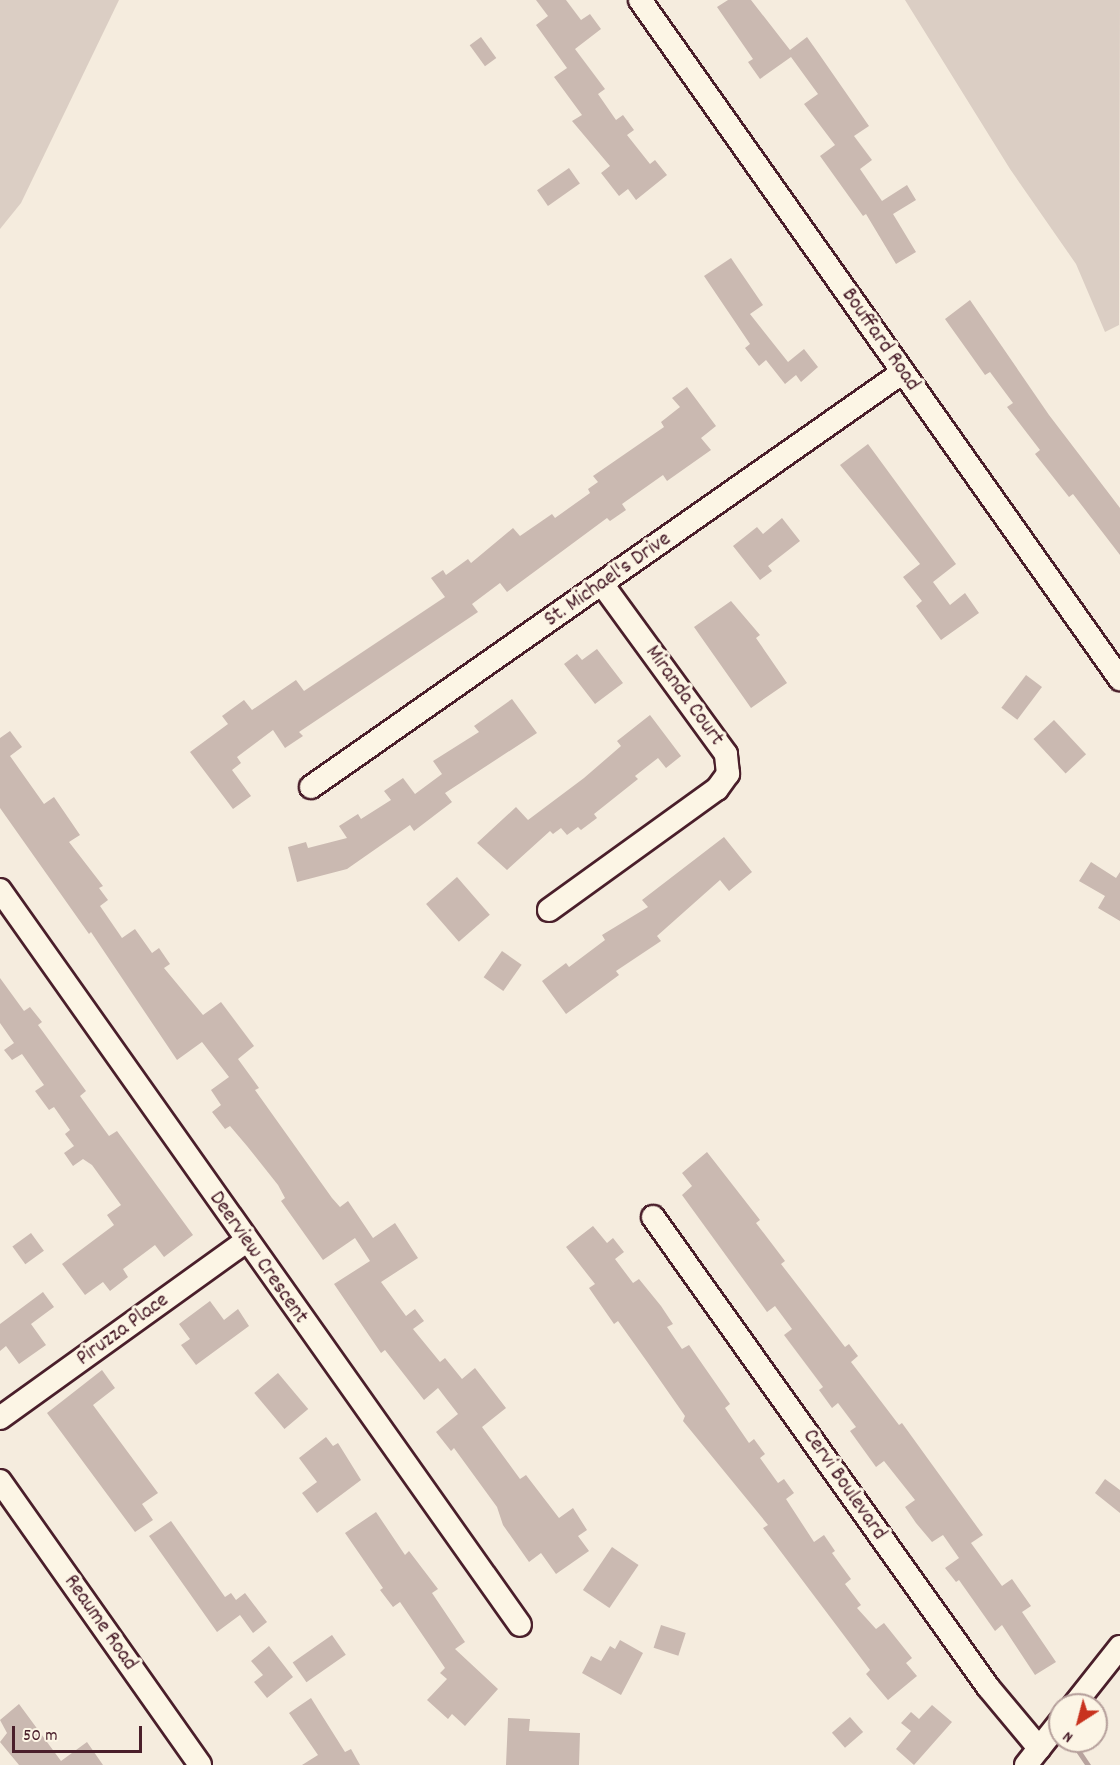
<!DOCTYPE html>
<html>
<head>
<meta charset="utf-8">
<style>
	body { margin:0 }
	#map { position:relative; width:1120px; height:1765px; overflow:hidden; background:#f5ecde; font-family:Dekko,sans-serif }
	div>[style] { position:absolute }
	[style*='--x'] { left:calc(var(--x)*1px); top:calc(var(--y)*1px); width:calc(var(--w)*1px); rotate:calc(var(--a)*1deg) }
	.green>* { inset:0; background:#dbcec4 }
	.stream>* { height:5px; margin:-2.5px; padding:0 2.5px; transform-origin:2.5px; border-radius:2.5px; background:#b8a39e }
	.building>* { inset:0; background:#cab9b1; transform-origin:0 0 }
	.roads { filter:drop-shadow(2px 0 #4a1f2b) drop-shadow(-2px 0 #4a1f2b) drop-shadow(0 2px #4a1f2b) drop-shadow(0 -2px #4a1f2b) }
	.minor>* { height:22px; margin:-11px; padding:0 11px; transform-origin:11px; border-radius:11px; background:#fcf5e5 }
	span { translate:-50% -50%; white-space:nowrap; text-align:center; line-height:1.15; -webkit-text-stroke:6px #fcf5e5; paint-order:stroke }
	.street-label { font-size:22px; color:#4a1f2b }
	.north { position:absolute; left:1048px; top:1693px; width:60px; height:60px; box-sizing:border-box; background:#fcf5e5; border:2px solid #b59f9b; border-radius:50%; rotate:216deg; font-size:16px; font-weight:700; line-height:24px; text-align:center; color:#4a1f2b }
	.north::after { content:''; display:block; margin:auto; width:21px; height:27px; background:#c8321e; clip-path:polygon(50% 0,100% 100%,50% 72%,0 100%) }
	.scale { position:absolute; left:12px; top:1726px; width:130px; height:27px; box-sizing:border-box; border:3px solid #4a1f2b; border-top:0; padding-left:8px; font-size:18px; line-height:21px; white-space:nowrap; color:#4a1f2b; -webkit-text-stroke:4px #fcf5e5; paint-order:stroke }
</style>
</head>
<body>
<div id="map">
	<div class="green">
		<i style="clip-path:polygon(0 0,119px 0,21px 203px,0 229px)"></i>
		<i style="clip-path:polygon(905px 0,1120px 0,1119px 325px,1105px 332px,1076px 264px,1010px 169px)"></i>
	</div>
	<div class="stream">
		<i style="--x:1073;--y:1743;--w:27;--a:56"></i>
	</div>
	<div class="building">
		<i style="clip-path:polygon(536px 0,566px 0,581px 20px,590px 14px,601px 29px,575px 49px,605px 89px,598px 94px,616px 120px,623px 115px,634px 130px,627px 135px,650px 164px,655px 160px,667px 175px,636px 200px,628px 189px,619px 196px,601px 173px,610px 166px,572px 121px,582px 115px,554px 77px,567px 68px,536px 25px,548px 16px)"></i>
		<i style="clip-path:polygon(728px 0,751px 0,790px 50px,807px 37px,819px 54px,869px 126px,854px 136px,872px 160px,860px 169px,882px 201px,907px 185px,916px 200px,893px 214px,916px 252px,896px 264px,866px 214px,863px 216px,820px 156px,835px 145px,804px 104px,818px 94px,791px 57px,760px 79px,748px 62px,753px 59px,717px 7px)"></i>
		<i style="left:481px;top:37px;width:26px;height:14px;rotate:54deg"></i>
		<i style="left:569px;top:168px;width:19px;height:39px;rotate:55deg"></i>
		<i style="clip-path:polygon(731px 258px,763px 305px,750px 314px,788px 362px,804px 349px,818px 367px,801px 382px,796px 375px,785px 384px,766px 360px,759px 366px,745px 348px,750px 344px,704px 276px)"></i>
		<i style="clip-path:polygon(970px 300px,1049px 415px,1120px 508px,1120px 555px,1073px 494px,1069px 497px,1035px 454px,1040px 450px,1007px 407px,1013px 403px,990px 372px,985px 375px,945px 319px)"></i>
		<i style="clip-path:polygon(687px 387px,716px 426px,701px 438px,711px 450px,667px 481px,663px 475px,622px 504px,626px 510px,610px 521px,607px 518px,507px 592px,500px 583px,472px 604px,478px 612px,299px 732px,303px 736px,285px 748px,273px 730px,237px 757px,241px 763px,232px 770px,251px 796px,233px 809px,190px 752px,228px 724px,222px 716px,244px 700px,252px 710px,296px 680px,304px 691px,445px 597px,431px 578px,443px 570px,446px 575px,468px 559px,471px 563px,513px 528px,520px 536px,552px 514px,555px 518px,590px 493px,588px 489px,598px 482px,593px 476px,664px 427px,661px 422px,680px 407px,672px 398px)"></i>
		<i style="clip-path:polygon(868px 444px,956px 564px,933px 582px,950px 605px,965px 593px,979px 613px,941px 640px,916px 606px,922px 601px,903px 577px,920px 564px,840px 465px)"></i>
		<i style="clip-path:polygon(782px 518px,800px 541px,768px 566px,772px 571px,760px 580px,733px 546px,757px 527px,763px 534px)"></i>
		<i style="clip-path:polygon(731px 601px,760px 635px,756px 638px,787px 683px,751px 708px,694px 627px)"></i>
		<i style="clip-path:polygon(597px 649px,623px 683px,595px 704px,564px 664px,577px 654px,582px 660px)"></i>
		<i style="left:1026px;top:675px;width:20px;height:41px;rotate:37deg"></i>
		<i style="clip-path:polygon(512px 699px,537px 733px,445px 793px,452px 802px,414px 831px,410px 825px,347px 869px,297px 882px,288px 847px,306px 842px,308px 848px,347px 838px,339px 826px,358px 814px,361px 819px,391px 800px,384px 791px,403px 778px,415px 794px,442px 774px,433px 761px,479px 732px,474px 726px)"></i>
		<i style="clip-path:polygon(650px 715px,681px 756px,666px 768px,658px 758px,635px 776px,638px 779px,594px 814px,597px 818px,581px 830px,578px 827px,567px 835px,561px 828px,553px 834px,550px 831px,507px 870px,477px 843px,516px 807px,528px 820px,584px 778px,621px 746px,617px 741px)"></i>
		<i style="left:1054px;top:720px;width:47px;height:28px;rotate:47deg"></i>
		<i style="clip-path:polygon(10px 731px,22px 747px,10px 756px,44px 804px,54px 797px,80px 835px,69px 842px,103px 886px,99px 888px,108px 900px,100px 906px,122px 938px,135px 929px,152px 953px,159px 948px,170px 964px,164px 968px,203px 1015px,221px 1002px,254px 1046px,238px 1059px,259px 1088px,255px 1090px,332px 1198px,340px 1207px,348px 1201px,373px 1238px,395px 1223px,418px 1258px,381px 1282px,406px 1316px,415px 1309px,424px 1321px,413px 1329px,440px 1362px,445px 1358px,462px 1379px,475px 1368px,506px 1408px,482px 1427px,520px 1479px,526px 1475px,559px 1518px,573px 1508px,587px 1530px,578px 1536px,589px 1551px,556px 1574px,541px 1553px,529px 1562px,503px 1525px,497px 1507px,454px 1448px,451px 1451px,436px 1432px,458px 1414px,438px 1388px,424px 1400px,385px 1350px,381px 1353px,334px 1284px,370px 1261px,355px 1238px,323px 1260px,281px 1201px,285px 1198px,278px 1185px,247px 1146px,230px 1126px,225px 1129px,212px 1112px,221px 1105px,211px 1090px,229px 1077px,202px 1042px,177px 1060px,91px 932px,89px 934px,0 808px,0 738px)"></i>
		<i style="clip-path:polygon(724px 837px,752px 872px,729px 891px,720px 880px,657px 936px,661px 941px,616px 971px,619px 975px,566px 1014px,542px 981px,566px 963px,569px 967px,605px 940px,602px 935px,648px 907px,642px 900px)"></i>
		<i style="clip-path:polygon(1091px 862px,1116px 878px,1120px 872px,1120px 921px,1098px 908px,1105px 896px,1079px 881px)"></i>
		<i style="left:457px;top:877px;width:50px;height:41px;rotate:49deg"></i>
		<i style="left:502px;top:951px;width:24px;height:32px;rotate:35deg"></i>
		<i style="clip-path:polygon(0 978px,24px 1011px,30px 1007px,42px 1022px,38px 1025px,86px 1091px,80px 1096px,109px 1136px,117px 1131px,193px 1235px,164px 1257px,155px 1245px,123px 1269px,128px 1277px,110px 1291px,103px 1282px,85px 1295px,62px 1264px,114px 1225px,107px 1215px,121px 1205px,92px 1165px,83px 1159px,73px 1166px,64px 1153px,74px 1146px,65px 1134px,70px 1130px,54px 1107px,49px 1110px,35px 1091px,44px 1085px,22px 1054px,12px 1060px,4px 1050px,14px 1043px,0 1023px)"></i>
		<i style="clip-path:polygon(707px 1152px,760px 1220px,756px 1223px,785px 1261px,781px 1264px,845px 1347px,849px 1344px,858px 1356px,851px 1362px,899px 1425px,902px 1423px,983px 1535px,971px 1543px,1002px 1586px,1012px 1579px,1031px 1606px,1022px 1612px,1056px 1662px,1035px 1675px,1002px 1625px,995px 1631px,959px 1580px,956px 1582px,945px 1568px,959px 1558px,943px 1535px,932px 1542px,916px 1523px,905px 1507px,915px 1500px,884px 1461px,876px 1467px,850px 1431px,856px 1427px,838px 1403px,832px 1408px,819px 1390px,823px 1387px,784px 1335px,792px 1329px,775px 1306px,767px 1312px,682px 1195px,692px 1186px,682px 1173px)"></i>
		<i style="clip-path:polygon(593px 1226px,607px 1243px,613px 1238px,624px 1252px,615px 1259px,633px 1283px,639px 1279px,661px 1306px,673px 1324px,667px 1327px,682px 1349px,689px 1345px,730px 1404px,725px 1408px,749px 1443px,754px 1439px,765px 1454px,760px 1458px,778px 1483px,784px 1479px,794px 1493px,786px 1499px,814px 1542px,824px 1535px,835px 1551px,832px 1553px,851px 1579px,845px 1584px,861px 1605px,857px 1608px,876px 1629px,884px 1623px,912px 1658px,906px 1663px,917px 1676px,888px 1700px,866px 1674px,870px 1670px,763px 1528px,768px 1525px,683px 1421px,685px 1416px,648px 1363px,618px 1321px,614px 1324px,589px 1288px,595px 1284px,566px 1247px)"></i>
		<i style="left:31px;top:1233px;width:22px;height:23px;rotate:54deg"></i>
		<i style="clip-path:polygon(43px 1292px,54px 1307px,31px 1324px,46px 1345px,19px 1364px,6px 1346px,0 1351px,0 1324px)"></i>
		<i style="clip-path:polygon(210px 1301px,224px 1320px,238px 1309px,249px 1326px,196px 1365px,181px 1345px,190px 1339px,179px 1324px)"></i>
		<i style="clip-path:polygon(102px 1370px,115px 1388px,93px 1405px,158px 1493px,142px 1504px,153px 1520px,135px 1532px,47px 1413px)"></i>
		<i style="left:278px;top:1373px;width:47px;height:31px;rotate:50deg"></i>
		<i style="clip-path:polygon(326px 1437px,333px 1446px,338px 1443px,361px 1480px,317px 1513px,302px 1493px,317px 1482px,299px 1458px)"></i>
		<i style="clip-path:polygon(1105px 1479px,1120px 1490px,1120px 1513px,1095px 1493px)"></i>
		<i style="clip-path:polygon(376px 1512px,405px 1555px,409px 1551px,438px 1589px,432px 1593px,465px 1642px,455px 1649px,498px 1689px,465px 1726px,452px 1714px,448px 1719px,427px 1700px,447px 1679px,440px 1673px,445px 1668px,400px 1602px,393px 1607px,380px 1590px,383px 1588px,345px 1533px)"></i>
		<i style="clip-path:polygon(171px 1521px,225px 1597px,231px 1593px,236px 1600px,245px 1593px,267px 1622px,253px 1633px,240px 1615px,217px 1632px,149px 1536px)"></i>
		<i style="left:612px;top:1547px;width:32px;height:52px;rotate:34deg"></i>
		<i style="left:661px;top:1625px;width:26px;height:24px;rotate:18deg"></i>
		<i style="left:332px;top:1635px;width:24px;height:48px;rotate:55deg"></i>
		<i style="clip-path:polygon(620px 1640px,643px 1653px,621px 1695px,582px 1673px,591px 1656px,601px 1661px,610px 1646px,615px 1649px)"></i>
		<i style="clip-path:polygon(269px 1646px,293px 1677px,267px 1698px,254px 1682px,263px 1675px,251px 1661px)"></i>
		<i style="clip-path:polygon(311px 1698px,345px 1752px,351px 1749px,360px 1765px,302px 1765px,318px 1755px,289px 1713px)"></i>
		<i style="clip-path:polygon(19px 1704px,61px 1761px,87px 1742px,103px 1765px,19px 1765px,0 1742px,7px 1733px,0 1720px)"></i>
		<i style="clip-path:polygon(932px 1705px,952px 1722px,914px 1765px,896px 1749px,911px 1731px,901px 1723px,911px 1712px,919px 1719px)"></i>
		<i style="left:850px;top:1717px;width:20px;height:24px;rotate:49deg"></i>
		<i style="clip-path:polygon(508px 1718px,530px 1719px,529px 1731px,580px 1733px,579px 1765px,506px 1765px)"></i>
	</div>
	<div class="roads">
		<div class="minor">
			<i style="--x:640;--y:0;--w:832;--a:54.74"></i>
			<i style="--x:311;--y:787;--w:723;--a:-35.03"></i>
			<i style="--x:0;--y:890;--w:900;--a:54.72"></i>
			<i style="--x:549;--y:910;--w:207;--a:-35.8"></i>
			<i style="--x:717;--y:789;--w:19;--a:-54"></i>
			<i style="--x:728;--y:774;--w:20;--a:-96"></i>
			<i style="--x:726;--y:754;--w:210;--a:-126.1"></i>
			<i style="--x:653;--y:1217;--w:577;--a:54.52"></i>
			<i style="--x:988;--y:1687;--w:80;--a:50.1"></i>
			<i style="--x:0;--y:1418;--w:302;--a:-35.7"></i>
			<i style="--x:0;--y:1481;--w:347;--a:54.8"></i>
			<i style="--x:1074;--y:1705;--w:74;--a:-51.6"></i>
			<i style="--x:1026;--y:1765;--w:55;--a:-51.7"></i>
		</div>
	</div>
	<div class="street-label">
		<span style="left:880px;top:340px;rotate:55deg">Bouffard Road</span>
		<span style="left:608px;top:580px;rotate:-35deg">St. Michael's Drive</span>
		<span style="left:684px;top:696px;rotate:54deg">Miranda Court</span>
		<span style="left:258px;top:1258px;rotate:55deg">Deerview Crescent</span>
		<span style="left:123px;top:1330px;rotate:-36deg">Piruzza Place</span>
		<span style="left:844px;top:1485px;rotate:55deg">Cervi Boulevard</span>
		<span style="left:100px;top:1623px;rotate:55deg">Reaume Road</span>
	</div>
	<div class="north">N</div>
	<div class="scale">50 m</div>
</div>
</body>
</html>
